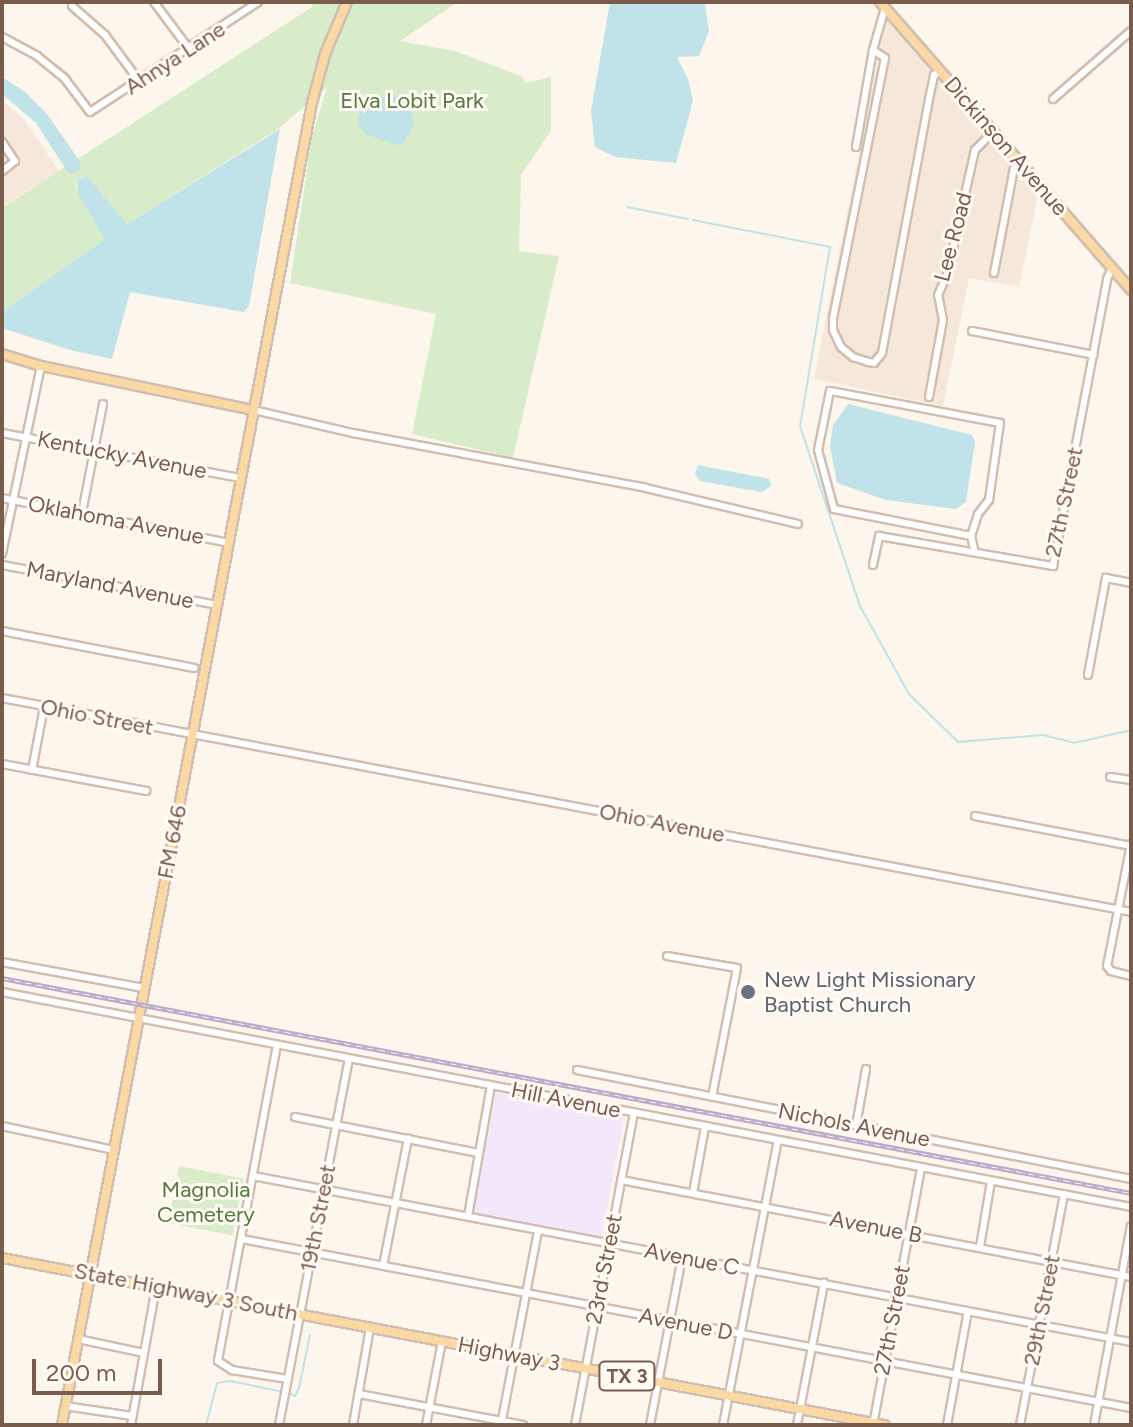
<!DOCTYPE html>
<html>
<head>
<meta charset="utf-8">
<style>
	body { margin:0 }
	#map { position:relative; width:1133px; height:1427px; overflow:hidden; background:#fdf6ec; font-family:Figtree,sans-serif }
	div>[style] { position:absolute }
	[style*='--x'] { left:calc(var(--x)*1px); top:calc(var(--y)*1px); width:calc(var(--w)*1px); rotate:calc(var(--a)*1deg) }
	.residential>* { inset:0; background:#f5e8da }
	.education>* { inset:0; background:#f3e8fa; transform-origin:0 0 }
	.green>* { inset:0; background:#d8ecc9; transform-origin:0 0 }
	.water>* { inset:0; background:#bfe3e8 }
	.stream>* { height:2px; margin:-1px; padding:0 1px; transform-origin:1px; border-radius:1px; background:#bfe3e8 }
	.roads { filter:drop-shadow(2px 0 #d1beb0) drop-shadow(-2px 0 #d1beb0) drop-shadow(0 2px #d1beb0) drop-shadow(0 -2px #d1beb0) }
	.minor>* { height:6px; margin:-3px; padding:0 3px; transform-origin:3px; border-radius:3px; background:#fff }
	.major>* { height:8px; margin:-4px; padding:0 4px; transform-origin:4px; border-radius:4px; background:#fbd9a5 }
	.rail>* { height:5px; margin-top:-2.5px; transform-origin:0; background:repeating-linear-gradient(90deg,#fffaf3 0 6px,#b9a8c9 0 12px); box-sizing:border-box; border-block:2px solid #b9a8c9 }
	.dots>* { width:22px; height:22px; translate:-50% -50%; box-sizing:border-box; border:4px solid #fffaf3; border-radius:50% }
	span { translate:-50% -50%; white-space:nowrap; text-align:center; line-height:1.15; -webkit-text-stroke:6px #fffaf3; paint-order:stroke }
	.shield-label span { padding:2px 6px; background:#fffaf3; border:2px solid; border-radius:6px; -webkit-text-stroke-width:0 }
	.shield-label { font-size:20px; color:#7a5c4d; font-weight:700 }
	.street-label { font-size:22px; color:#7a5c4d }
	.park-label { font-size:22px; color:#537a41 }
	.worship-label { font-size:22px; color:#5b616d }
	.left { translate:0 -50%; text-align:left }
	.frame { position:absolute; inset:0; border:4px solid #7a5c4d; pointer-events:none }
	.scale { position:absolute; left:32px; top:1359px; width:130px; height:36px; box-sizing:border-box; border:4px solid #7a5c4d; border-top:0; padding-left:10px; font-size:24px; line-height:28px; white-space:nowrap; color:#7a5c4d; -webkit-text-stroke:6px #fffaf3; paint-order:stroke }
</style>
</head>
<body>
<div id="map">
	<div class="residential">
		<i style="clip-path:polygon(886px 18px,1038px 195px,1019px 287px,969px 278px,943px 406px,814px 379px)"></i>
		<i style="clip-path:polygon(2px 101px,23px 118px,59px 171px,2px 207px)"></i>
	</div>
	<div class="education">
		<i style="left:496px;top:1093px;width:131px;height:122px;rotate:11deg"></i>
	</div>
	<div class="green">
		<i style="clip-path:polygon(313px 2px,458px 2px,400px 41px,455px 51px,523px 77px,525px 83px,551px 77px,551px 131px,521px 175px,519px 251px,559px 256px,513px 458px,412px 434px,436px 314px,290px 283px,312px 137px,327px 87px,278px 129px,127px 224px,95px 186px,82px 177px,78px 180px,75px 186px,105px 239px,2px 312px,2px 208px,312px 7px)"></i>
		<i style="left:179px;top:1166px;width:66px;height:58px;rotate:11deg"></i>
	</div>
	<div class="water">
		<i style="clip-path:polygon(610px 2px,704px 2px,705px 5px,709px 31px,699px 56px,677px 57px,688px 79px,693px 101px,676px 163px,615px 157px,595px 147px,591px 111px)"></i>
		<i style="clip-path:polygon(2px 77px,25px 92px,47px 114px,81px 163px,79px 169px,72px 174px,67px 171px,36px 123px,2px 94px)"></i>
		<i style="clip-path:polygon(397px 96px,409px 104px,414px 125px,402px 145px,397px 145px,367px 135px,359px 126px,358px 119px,363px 105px,370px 99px)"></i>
		<i style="clip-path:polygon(280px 129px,249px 306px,244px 312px,130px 292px,112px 359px,70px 350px,2px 328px,2px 312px,105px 239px,78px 194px,77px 180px,87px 176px,127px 224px)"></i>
		<i style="clip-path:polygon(848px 404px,972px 435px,975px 442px,966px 502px,956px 509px,886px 500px,837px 483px,830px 446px,833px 425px)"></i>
		<i style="clip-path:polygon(698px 465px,769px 479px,771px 486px,762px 492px,700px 481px,695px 474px)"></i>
	</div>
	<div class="stream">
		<i style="--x:627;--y:207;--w:62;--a:11.1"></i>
		<i style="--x:693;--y:220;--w:140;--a:11.1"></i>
		<i style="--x:830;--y:247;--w:181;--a:99.5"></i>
		<i style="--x:800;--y:426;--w:190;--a:71.6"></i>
		<i style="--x:860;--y:606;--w:101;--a:60.9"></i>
		<i style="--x:909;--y:694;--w:69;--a:44.4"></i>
		<i style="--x:958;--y:742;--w:85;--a:-4.7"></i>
		<i style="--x:1043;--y:735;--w:32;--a:14"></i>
		<i style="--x:1074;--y:743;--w:58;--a:-12.8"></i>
		<i style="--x:291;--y:1394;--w:4;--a:27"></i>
		<i style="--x:295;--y:1396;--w:9;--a:-63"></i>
		<i style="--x:299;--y:1388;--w:54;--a:-78.3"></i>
		<i style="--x:206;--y:1425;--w:43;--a:-75.3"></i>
		<i style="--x:217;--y:1383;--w:13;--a:-9"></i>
		<i style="--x:230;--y:1381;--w:50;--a:11.5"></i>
	</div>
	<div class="roads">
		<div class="minor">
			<i style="--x:154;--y:2;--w:59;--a:53.3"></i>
			<i style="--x:72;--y:6;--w:44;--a:41.3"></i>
			<i style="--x:105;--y:35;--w:57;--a:53.5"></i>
			<i style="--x:2;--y:37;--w:40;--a:28"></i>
			<i style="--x:37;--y:56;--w:36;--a:39"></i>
			<i style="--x:65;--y:79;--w:41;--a:52.9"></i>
			<i style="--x:90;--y:112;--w:201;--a:-33.2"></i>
			<i style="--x:873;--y:50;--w:14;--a:34"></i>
			<i style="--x:885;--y:58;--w:266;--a:101.3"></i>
			<i style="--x:833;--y:319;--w:11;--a:90"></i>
			<i style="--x:833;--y:330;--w:19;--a:65"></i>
			<i style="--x:841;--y:347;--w:16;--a:40"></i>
			<i style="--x:853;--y:357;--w:16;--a:18"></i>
			<i style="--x:868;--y:362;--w:6;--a:9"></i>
			<i style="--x:874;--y:363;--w:13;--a:-51"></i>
			<i style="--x:882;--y:353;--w:258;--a:-79.5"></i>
			<i style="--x:929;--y:99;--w:25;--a:-78"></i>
			<i style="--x:934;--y:75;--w:8;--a:-30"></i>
			<i style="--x:1053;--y:99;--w:103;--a:-41.1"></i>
			<i style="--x:2;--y:142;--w:23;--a:56"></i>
			<i style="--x:15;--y:161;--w:16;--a:142"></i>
			<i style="--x:856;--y:147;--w:98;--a:-80.1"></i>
			<i style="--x:873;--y:50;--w:44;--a:-74.1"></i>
			<i style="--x:994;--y:273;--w:117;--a:-79.2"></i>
			<i style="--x:972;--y:331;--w:124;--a:11.1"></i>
			<i style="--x:929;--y:397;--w:78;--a:-79.7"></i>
			<i style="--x:943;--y:320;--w:25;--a:-101"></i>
			<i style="--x:938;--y:295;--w:22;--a:-66"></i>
			<i style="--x:947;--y:275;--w:128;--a:-77.4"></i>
			<i style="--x:975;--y:150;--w:25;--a:-45"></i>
			<i style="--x:254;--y:410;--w:102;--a:13.1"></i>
			<i style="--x:353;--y:433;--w:298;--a:10.6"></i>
			<i style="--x:646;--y:488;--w:156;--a:13.3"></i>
			<i style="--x:2;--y:433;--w:243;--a:10.7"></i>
			<i style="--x:2;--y:498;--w:231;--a:11.2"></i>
			<i style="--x:82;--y:513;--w:111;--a:-79.1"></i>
			<i style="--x:971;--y:536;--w:23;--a:-72"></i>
			<i style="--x:978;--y:514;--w:18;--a:-52"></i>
			<i style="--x:989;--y:500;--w:78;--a:-81.9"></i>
			<i style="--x:1000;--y:423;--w:173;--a:-169.3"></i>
			<i style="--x:830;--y:391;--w:60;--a:101.5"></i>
			<i style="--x:818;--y:450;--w:61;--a:74.8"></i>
			<i style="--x:834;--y:509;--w:140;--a:11.1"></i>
			<i style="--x:971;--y:536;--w:17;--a:77"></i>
			<i style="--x:2;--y:554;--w:192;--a:-78.3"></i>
			<i style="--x:2;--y:565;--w:220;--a:10.5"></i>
			<i style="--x:873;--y:565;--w:30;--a:-78"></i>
			<i style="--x:879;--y:536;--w:177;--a:9.8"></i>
			<i style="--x:1053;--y:566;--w:292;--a:-79.3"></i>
			<i style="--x:1107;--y:279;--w:12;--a:-66"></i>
			<i style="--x:2;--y:631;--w:196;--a:10.9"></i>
			<i style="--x:1088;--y:675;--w:99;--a:-79.5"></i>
			<i style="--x:1106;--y:578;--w:25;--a:11"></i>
			<i style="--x:2;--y:698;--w:1149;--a:10.73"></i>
			<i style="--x:2;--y:764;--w:147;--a:10.6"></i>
			<i style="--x:32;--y:770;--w:64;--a:-79.2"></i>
			<i style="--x:1110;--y:777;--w:21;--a:8"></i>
			<i style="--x:975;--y:816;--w:159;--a:10.9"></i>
			<i style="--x:1131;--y:844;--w:124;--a:101.1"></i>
			<i style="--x:1107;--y:966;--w:6;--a:51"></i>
			<i style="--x:1111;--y:971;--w:21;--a:14"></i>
			<i style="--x:667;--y:956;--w:71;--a:9.7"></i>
			<i style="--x:737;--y:968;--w:131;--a:101"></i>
			<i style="--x:2;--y:962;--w:144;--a:10.4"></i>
			<i style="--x:2;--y:992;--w:1149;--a:10.78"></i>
			<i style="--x:277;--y:1045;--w:321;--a:100.6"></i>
			<i style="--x:218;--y:1361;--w:17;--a:33"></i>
			<i style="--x:232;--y:1370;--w:56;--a:9.3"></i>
			<i style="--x:577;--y:1070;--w:565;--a:11.13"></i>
			<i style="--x:295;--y:1117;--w:187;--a:11.1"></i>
			<i style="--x:2;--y:1126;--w:115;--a:12.1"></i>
			<i style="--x:856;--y:1126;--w:58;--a:-80"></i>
			<i style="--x:253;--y:1176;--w:894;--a:10.71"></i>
			<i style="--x:621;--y:1180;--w:519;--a:10.77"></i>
			<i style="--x:693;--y:1193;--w:67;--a:-79.7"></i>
			<i style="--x:468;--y:1216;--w:132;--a:-80"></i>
			<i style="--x:242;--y:1239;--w:905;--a:10.76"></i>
			<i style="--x:980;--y:1247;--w:67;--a:-80.5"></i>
			<i style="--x:383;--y:1266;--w:130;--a:-78.9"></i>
			<i style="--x:78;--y:1339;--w:67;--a:12"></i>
			<i style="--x:359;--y:1394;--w:167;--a:10.7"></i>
			<i style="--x:65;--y:1406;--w:68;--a:8.5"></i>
			<i style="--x:131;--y:1425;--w:140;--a:-79.7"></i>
			<i style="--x:279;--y:1425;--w:373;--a:-79.2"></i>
			<i style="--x:353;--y:1425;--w:98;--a:-80.1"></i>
			<i style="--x:426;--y:1425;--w:86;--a:-79.2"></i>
			<i style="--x:501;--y:1425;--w:197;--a:-79.2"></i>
			<i style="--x:575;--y:1425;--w:318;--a:-79.3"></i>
			<i style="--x:650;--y:1425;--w:171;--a:-79.2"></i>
			<i style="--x:723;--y:1425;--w:290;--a:-79.1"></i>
			<i style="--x:797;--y:1425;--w:145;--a:-79.2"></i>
			<i style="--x:873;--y:1425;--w:261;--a:-79.4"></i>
			<i style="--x:947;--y:1425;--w:116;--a:-79.6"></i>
			<i style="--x:1020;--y:1425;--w:235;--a:-79.2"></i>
			<i style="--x:1094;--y:1425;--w:202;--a:-79.5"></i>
		</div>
		<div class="major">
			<i style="--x:880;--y:2;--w:382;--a:48.9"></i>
			<i style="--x:2;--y:354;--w:41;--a:17.1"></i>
			<i style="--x:41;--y:366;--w:217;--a:11.7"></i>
			<i style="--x:2;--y:1258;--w:898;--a:10.72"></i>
			<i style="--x:62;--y:1425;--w:1345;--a:-79.29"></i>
			<i style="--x:312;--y:103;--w:51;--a:-75.1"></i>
			<i style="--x:325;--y:54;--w:56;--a:-67.1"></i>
		</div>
	</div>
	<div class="rail">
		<i style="--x:2;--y:978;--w:1149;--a:10.78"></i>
	</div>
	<div class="dots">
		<i style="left:748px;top:992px;background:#6b7280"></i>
	</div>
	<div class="shield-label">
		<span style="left:627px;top:1376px">TX 3</span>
	</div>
	<div class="street-label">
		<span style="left:175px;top:58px;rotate:-33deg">Ahnya Lane</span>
		<span style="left:1006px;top:146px;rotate:49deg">Dickinson Avenue</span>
		<span style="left:953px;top:237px;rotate:-75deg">Lee Road</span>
		<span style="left:122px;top:455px;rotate:11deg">Kentucky Avenue</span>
		<span style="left:1064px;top:502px;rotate:-78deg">27th Street</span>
		<span style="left:116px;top:520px;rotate:11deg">Oklahoma Avenue</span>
		<span style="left:110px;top:585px;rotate:11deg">Maryland Avenue</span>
		<span style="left:97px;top:717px;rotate:11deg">Ohio Street</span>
		<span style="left:662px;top:823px;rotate:11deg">Ohio Avenue</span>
		<span style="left:172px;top:842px;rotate:-79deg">FM 646</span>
		<span style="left:566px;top:1100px;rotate:11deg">Hill Avenue</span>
		<span style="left:854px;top:1125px;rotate:11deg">Nichols Avenue</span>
		<span style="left:318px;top:1218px;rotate:-79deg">19th Street</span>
		<span style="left:876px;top:1227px;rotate:11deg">Avenue B</span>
		<span style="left:692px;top:1259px;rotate:11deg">Avenue C</span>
		<span style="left:604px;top:1269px;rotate:-79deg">23rd Street</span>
		<span style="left:186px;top:1292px;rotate:11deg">State Highway 3 South</span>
		<span style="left:1042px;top:1310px;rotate:-79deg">29th Street</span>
		<span style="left:892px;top:1320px;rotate:-79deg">27th Street</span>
		<span style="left:686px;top:1324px;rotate:11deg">Avenue D</span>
		<span style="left:509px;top:1354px;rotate:11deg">Highway 3</span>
	</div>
	<div class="park-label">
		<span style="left:412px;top:101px">Elva Lobit Park</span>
		<span style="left:206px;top:1202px">Magnolia<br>Cemetery</span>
	</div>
	<div class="worship-label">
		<span class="left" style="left:764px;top:992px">New Light Missionary<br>Baptist Church</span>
	</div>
	<div class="frame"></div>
	<div class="scale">200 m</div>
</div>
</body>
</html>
